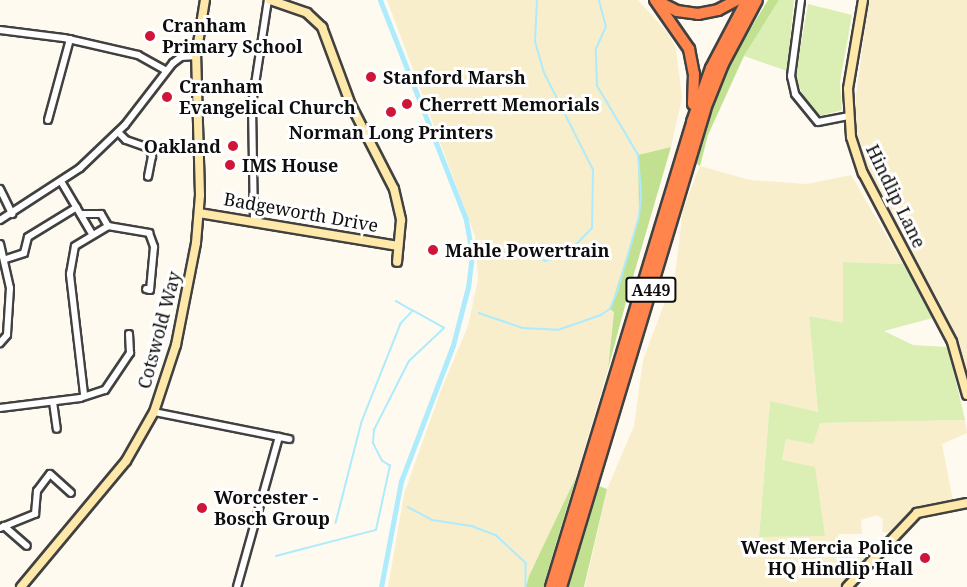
<!DOCTYPE html>
<html>
<head>
<meta charset="utf-8">
<style>
	body { margin:0 }
	#map { position:relative; width:967px; height:587px; overflow:hidden; background:#fffaef; font-family:"Noto Serif",serif }
	div>[style] { position:absolute }
	[style*='--x'] { left:calc(var(--x)*1px); top:calc(var(--y)*1px); width:calc(var(--w)*1px); rotate:calc(var(--a)*1deg) }
	.farmland>* { inset:0; background:#f9eecc }
	.green>* { inset:0; background:#dbefb4 }
	.forest>* { inset:0; background:#c1e191 }
	.stream>* { height:1.5px; margin:-0.75px; padding:0 0.75px; transform-origin:0.75px; border-radius:0.75px; background:#adebfd }
	.canal>* { height:5px; margin:-2.5px; padding:0 2.5px; transform-origin:2.5px; border-radius:2.5px; background:#adebfd }
	.roads { filter:drop-shadow(2px 0 #414141) drop-shadow(-2px 0 #414141) drop-shadow(0 2px #414141) drop-shadow(0 -2px #414141) }
	.street>* { height:6px; margin:-3px; padding:0 3px; transform-origin:3px; border-radius:3px; background:#fff }
	.secondary>* { height:8px; margin:-4px; padding:0 4px; transform-origin:4px; border-radius:4px; background:#ffe9aa }
	.highway>* { height:10px; margin:-5px; padding:0 5px; transform-origin:5px; border-radius:5px; background:#ff854d }
	.dots>* { width:16px; height:16px; translate:-50% -50%; box-sizing:border-box; border:3px solid #fff; border-radius:50% }
	span { translate:-50% -50%; white-space:nowrap; text-align:center; line-height:1.15; -webkit-text-stroke:6px #fff; paint-order:stroke }
	.shield-label span { padding:2px 4px; background:#fff; border:2px solid; border-radius:4px; -webkit-text-stroke-width:0 }
	.shield-label { font-size:16px; color:#0e0e0e; font-weight:700 }
	.poi-label { font-size:18px; color:#0e0e0e; font-weight:700 }
	.left { translate:0 -50%; text-align:left }
	.right { translate:-100% -50%; text-align:right }
	.street-label { font-size:18px; color:#0e0e0e }
</style>
</head>
<body>
<div id="map">
	<div class="farmland">
		<i style="clip-path:polygon(387px 0,638px 0,667px 32px,676px 48px,682px 98px,671px 147px,638px 155px,639px 217px,610px 309px,614px 312px,608px 369px,576px 477px,526px 587px,388px 587px,404px 494px,441px 390px,468px 326px,478px 279px,475px 236px)"></i>
		<i style="clip-path:polygon(869px 0,967px 0,967px 377px,959px 344px,874px 187px,862px 151px,855px 124px,856px 95px)"></i>
		<i style="clip-path:polygon(700px 166px,750px 180px,807px 184px,851px 175px,903px 264px,844px 262px,843px 324px,809px 316px,818px 413px,770px 401px,759px 536px,825px 535px,782px 460px,786px 439px,820px 423px,965px 420px,967px 433px,942px 444px,953px 501px,916px 509px,890px 533px,882px 532px,883px 519px,877px 515px,861px 520px,862px 534px,839px 534px,836px 542px,867px 554px,842px 587px,585px 587px,607px 489px,634px 426px,643px 360px,675px 275px,683px 209px)"></i>
	</div>
	<div class="green">
		<i style="clip-path:polygon(779px 0,794px 0,787px 71px,744px 56px)"></i>
		<i style="clip-path:polygon(808px 4px,852px 15px,840px 82px,842px 110px,820px 116px,811px 109px,795px 79px)"></i>
		<i style="clip-path:polygon(843px 262px,903px 264px,933px 318px,884px 331px,913px 345px,948px 347px,965px 420px,820px 423px,813px 444px,786px 439px,782px 460px,815px 467px,825px 536px,759px 537px,770px 401px,818px 412px,809px 316px,843px 323px)"></i>
	</div>
	<div class="forest">
		<i style="clip-path:polygon(768px 0,779px 0,744px 56px,708px 135px,700px 166px,695px 163px,706px 124px,735px 54px)"></i>
		<i style="clip-path:polygon(671px 147px,629px 291px,608px 369px,614px 312px,610px 309px,639px 217px,638px 155px)"></i>
		<i style="clip-path:polygon(576px 477px,543px 587px,526px 587px,529px 576px)"></i>
		<i style="clip-path:polygon(599px 486px,607px 489px,584px 587px,568px 587px)"></i>
	</div>
	<div class="stream">
		<i style="--x:492;--y:254;--w:32;--a:-4"></i>
		<i style="--x:524;--y:252;--w:23;--a:23"></i>
		<i style="--x:545;--y:261;--w:22;--a:-16"></i>
		<i style="--x:566;--y:255;--w:37;--a:-46"></i>
		<i style="--x:592;--y:228;--w:58;--a:-89"></i>
		<i style="--x:593;--y:170;--w:109;--a:-116.8"></i>
		<i style="--x:544;--y:73;--w:32;--a:-106"></i>
		<i style="--x:535;--y:42;--w:42;--a:-87.3"></i>
		<i style="--x:396;--y:301;--w:20;--a:30"></i>
		<i style="--x:479;--y:313;--w:46;--a:18.8"></i>
		<i style="--x:523;--y:328;--w:35;--a:3"></i>
		<i style="--x:558;--y:330;--w:46;--a:-19.2"></i>
		<i style="--x:601;--y:315;--w:11;--a:-34"></i>
		<i style="--x:610;--y:309;--w:18;--a:-68"></i>
		<i style="--x:617;--y:292;--w:78;--a:-73.7"></i>
		<i style="--x:639;--y:217;--w:22;--a:-85"></i>
		<i style="--x:641;--y:195;--w:40;--a:-94.3"></i>
		<i style="--x:638;--y:155;--w:80;--a:-120.7"></i>
		<i style="--x:597;--y:86;--w:37;--a:-92"></i>
		<i style="--x:596;--y:49;--w:24;--a:-66"></i>
		<i style="--x:606;--y:27;--w:28;--a:-105"></i>
		<i style="--x:408;--y:507;--w:27;--a:28"></i>
		<i style="--x:432;--y:520;--w:40;--a:8.5"></i>
		<i style="--x:472;--y:526;--w:26;--a:21"></i>
		<i style="--x:496;--y:535;--w:41;--a:43"></i>
		<i style="--x:526;--y:563;--w:24;--a:90"></i>
		<i style="--x:276;--y:556;--w:103;--a:-14.6"></i>
		<i style="--x:376;--y:530;--w:66;--a:-77.7"></i>
		<i style="--x:390;--y:466;--w:9;--a:-148"></i>
		<i style="--x:382;--y:461;--w:20;--a:-117"></i>
		<i style="--x:373;--y:443;--w:13;--a:-86"></i>
		<i style="--x:374;--y:430;--w:77;--a:-63.1"></i>
		<i style="--x:409;--y:361;--w:48;--a:-43.3"></i>
		<i style="--x:444;--y:328;--w:35;--a:-151"></i>
		<i style="--x:413;--y:311;--w:18;--a:133"></i>
		<i style="--x:401;--y:324;--w:105;--a:111.7"></i>
		<i style="--x:362;--y:422;--w:104;--a:104.4"></i>
	</div>
	<div class="canal">
		<i style="--x:380;--y:0;--w:236;--a:68.6"></i>
		<i style="--x:466;--y:220;--w:36;--a:80"></i>
		<i style="--x:472;--y:255;--w:32;--a:97"></i>
		<i style="--x:468;--y:287;--w:60;--a:104.5"></i>
		<i style="--x:453;--y:345;--w:146;--a:110.9"></i>
		<i style="--x:401;--y:481;--w:108;--a:100.7"></i>
	</div>
	<div class="roads">
		<div class="street">
			<i style="--x:801;--y:0;--w:77;--a:97.5"></i>
			<i style="--x:791;--y:76;--w:18;--a:77"></i>
			<i style="--x:795;--y:94;--w:36;--a:51"></i>
			<i style="--x:818;--y:122;--w:32;--a:-11"></i>
			<i style="--x:0;--y:30;--w:64;--a:7.1"></i>
			<i style="--x:64;--y:38;--w:76;--a:12.9"></i>
			<i style="--x:138;--y:55;--w:31;--a:29"></i>
			<i style="--x:48;--y:120;--w:84;--a:-74.8"></i>
			<i style="--x:118;--y:132;--w:11;--a:45"></i>
			<i style="--x:126;--y:140;--w:24;--a:19"></i>
			<i style="--x:149;--y:148;--w:9;--a:69"></i>
			<i style="--x:152;--y:156;--w:21;--a:101"></i>
			<i style="--x:62;--y:183;--w:59;--a:59.5"></i>
			<i style="--x:0;--y:189;--w:28;--a:64"></i>
			<i style="--x:81;--y:214;--w:20;--a:0"></i>
			<i style="--x:101;--y:214;--w:14;--a:60"></i>
			<i style="--x:0;--y:220;--w:95;--a:-33"></i>
			<i style="--x:80;--y:168;--w:62;--a:-43.7"></i>
			<i style="--x:125;--y:125;--w:78;--a:-52.3"></i>
			<i style="--x:173;--y:63;--w:10;--a:-37"></i>
			<i style="--x:181;--y:57;--w:15;--a:-4"></i>
			<i style="--x:254;--y:221;--w:117;--a:-91"></i>
			<i style="--x:252;--y:104;--w:105;--a:-81.3"></i>
			<i style="--x:0;--y:244;--w:45;--a:77.2"></i>
			<i style="--x:10;--y:288;--w:47;--a:93.7"></i>
			<i style="--x:7;--y:335;--w:11;--a:131"></i>
			<i style="--x:6;--y:259;--w:19;--a:-18"></i>
			<i style="--x:24;--y:253;--w:16;--a:-76"></i>
			<i style="--x:28;--y:237;--w:57;--a:-31.5"></i>
			<i style="--x:84;--y:394;--w:121;--a:-96.7"></i>
			<i style="--x:70;--y:274;--w:28;--a:-80"></i>
			<i style="--x:75;--y:246;--w:39;--a:-31"></i>
			<i style="--x:108;--y:226;--w:42;--a:9.7"></i>
			<i style="--x:149;--y:233;--w:15;--a:70"></i>
			<i style="--x:154;--y:247;--w:43;--a:95.3"></i>
			<i style="--x:150;--y:290;--w:4;--a:-166"></i>
			<i style="--x:53;--y:402;--w:27;--a:82"></i>
			<i style="--x:0;--y:408;--w:81;--a:-7.1"></i>
			<i style="--x:80;--y:398;--w:26;--a:-18"></i>
			<i style="--x:105;--y:390;--w:45;--a:-56"></i>
			<i style="--x:130;--y:353;--w:19;--a:-93"></i>
			<i style="--x:154;--y:412;--w:138;--a:11.3"></i>
			<i style="--x:4;--y:526;--w:30;--a:41"></i>
			<i style="--x:0;--y:528;--w:38;--a:-22"></i>
			<i style="--x:35;--y:514;--w:23;--a:-85"></i>
			<i style="--x:37;--y:491;--w:21;--a:-53"></i>
			<i style="--x:50;--y:474;--w:28;--a:42"></i>
			<i style="--x:237;--y:587;--w:156;--a:-74.4"></i>
		</div>
		<div class="secondary">
			<i style="--x:270;--y:0;--w:39;--a:19"></i>
			<i style="--x:307;--y:13;--w:21;--a:43"></i>
			<i style="--x:322;--y:27;--w:83;--a:69.6"></i>
			<i style="--x:351;--y:105;--w:94;--a:62.9"></i>
			<i style="--x:394;--y:189;--w:32;--a:77"></i>
			<i style="--x:401;--y:220;--w:42;--a:95.4"></i>
			<i style="--x:863;--y:0;--w:90;--a:99.6"></i>
			<i style="--x:848;--y:89;--w:48;--a:86.4"></i>
			<i style="--x:851;--y:137;--w:38;--a:72"></i>
			<i style="--x:863;--y:173;--w:191;--a:62.2"></i>
			<i style="--x:952;--y:342;--w:55;--a:74.2"></i>
			<i style="--x:199;--y:213;--w:202;--a:9.4"></i>
			<i style="--x:21;--y:587;--w:164;--a:-50.2"></i>
			<i style="--x:126;--y:461;--w:56;--a:-60.3"></i>
			<i style="--x:154;--y:412;--w:71;--a:-71.8"></i>
			<i style="--x:176;--y:345;--w:104;--a:-78.9"></i>
			<i style="--x:196;--y:243;--w:48;--a:-85.2"></i>
			<i style="--x:200;--y:195;--w:139;--a:-91.6"></i>
			<i style="--x:196;--y:56;--w:57;--a:-80.9"></i>
			<i style="--x:847;--y:587;--w:102;--a:-46.6"></i>
			<i style="--x:917;--y:513;--w:51;--a:-11.3"></i>
		</div>
		<div class="highway">
			<i style="--x:655;--y:0;--w:60;--a:55.2"></i>
			<i style="--x:689;--y:49;--w:25;--a:79"></i>
			<i style="--x:694;--y:74;--w:30;--a:92"></i>
			<i style="--x:659;--y:2;--w:20;--a:27"></i>
			<i style="--x:677;--y:11;--w:21;--a:8"></i>
			<i style="--x:698;--y:14;--w:20;--a:-11"></i>
			<i style="--x:718;--y:10;--w:21;--a:-28"></i>
			<i style="--x:551;--y:587;--w:486;--a:-73.1"></i>
			<i style="--x:692;--y:122;--w:57;--a:-70.6"></i>
			<i style="--x:711;--y:68;--w:77;--a:-62.1"></i>
			<i style="--x:561;--y:587;--w:499;--a:-73.2"></i>
			<i style="--x:705;--y:109;--w:48;--a:-68.2"></i>
			<i style="--x:723;--y:64;--w:72;--a:-62"></i>
		</div>
	</div>
	<div class="dots">
		<i style="left:150px;top:36px;background:#cf1639"></i>
		<i style="left:371px;top:77px;background:#cf1639"></i>
		<i style="left:167px;top:97px;background:#cf1639"></i>
		<i style="left:407px;top:104px;background:#cf1639"></i>
		<i style="left:391px;top:112px;background:#cf1639"></i>
		<i style="left:233px;top:146px;background:#cf1639"></i>
		<i style="left:230px;top:165px;background:#cf1639"></i>
		<i style="left:433px;top:250px;background:#cf1639"></i>
		<i style="left:202px;top:508px;background:#cf1639"></i>
		<i style="left:925px;top:558px;background:#cf1639"></i>
	</div>
	<div class="shield-label">
		<span style="left:651px;top:290px">A449</span>
	</div>
	<div class="poi-label">
		<span class="left" style="left:162px;top:36px">Cranham<br>Primary School</span>
		<span class="left" style="left:383px;top:77px">Stanford Marsh</span>
		<span class="left" style="left:179px;top:97px">Cranham<br>Evangelical Church</span>
		<span class="left" style="left:419px;top:104px">Cherrett Memorials</span>
		<span style="left:391px;top:132px">Norman Long Printers</span>
		<span class="right" style="left:221px;top:146px">Oakland</span>
		<span class="left" style="left:242px;top:165px">IMS House</span>
		<span class="left" style="left:445px;top:250px">Mahle Powertrain</span>
		<span class="left" style="left:214px;top:508px">Worcester -<br>Bosch Group</span>
		<span class="right" style="left:913px;top:558px">West Mercia Police<br>HQ Hindlip Hall</span>
	</div>
	<div class="street-label">
		<span style="left:896px;top:196px;rotate:64deg">Hindlip Lane</span>
		<span style="left:301px;top:212px;rotate:10deg">Badgeworth Drive</span>
		<span style="left:159px;top:330px;rotate:-75deg">Cotswold Way</span>
	</div>
</div>
</body>
</html>
